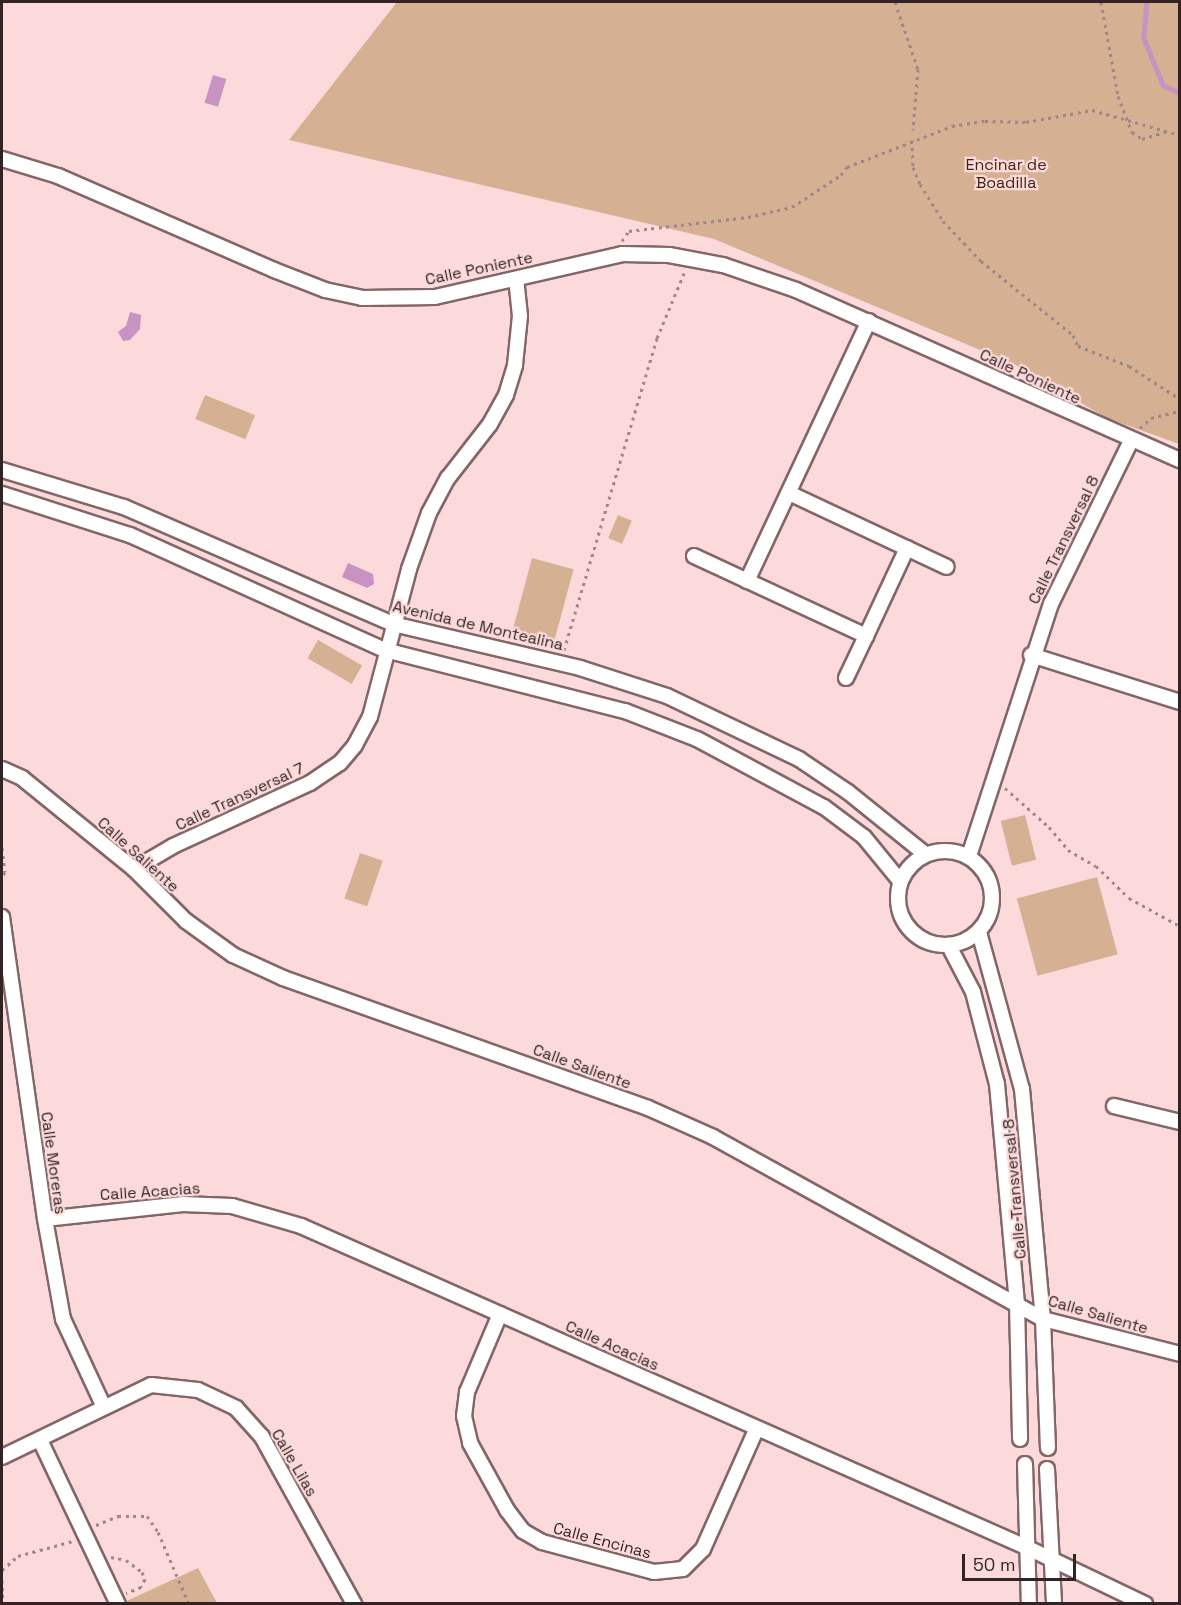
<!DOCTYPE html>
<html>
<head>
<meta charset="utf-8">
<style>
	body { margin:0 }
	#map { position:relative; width:1181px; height:1605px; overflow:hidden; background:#fcdadb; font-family:"Space Grotesk",sans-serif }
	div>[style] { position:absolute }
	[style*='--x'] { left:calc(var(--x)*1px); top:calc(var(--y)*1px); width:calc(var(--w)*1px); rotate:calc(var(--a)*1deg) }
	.green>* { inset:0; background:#d5b092; transform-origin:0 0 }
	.water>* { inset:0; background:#c892c2; transform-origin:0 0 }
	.stream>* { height:4.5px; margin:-2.25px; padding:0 2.25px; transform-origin:2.25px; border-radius:2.25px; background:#c892c2 }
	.path>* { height:3px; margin-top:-1.5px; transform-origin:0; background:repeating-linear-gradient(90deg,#9f8788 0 3px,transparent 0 7.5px) }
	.roads { filter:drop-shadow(2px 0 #836667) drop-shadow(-2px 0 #836667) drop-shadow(0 2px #836667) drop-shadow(0 -2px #836667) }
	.minor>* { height:14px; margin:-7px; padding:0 7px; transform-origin:7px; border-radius:7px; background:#fff }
	.minor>.ring { margin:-7px; padding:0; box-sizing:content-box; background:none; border:14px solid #fff; border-radius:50% }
	span { translate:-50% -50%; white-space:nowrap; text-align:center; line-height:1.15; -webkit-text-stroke:4.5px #fcdadb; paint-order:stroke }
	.park-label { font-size:16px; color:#3e2611 }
	.street-label { font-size:16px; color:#302424 }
	.frame { position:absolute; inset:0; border:3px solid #302424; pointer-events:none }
	.scale { position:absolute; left:962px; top:1554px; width:114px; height:27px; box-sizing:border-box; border:3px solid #302424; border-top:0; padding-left:8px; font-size:18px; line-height:21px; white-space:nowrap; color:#302424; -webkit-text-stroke:4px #fcdadb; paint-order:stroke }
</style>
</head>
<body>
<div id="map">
	<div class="green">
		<i style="clip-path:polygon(397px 2px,1179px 2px,1179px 444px,1107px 418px,1014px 364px,714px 239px,289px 140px)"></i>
		<i style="left:205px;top:395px;width:54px;height:26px;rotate:22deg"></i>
		<i style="left:618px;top:515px;width:15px;height:25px;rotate:23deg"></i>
		<i style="left:532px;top:558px;width:43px;height:81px;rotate:15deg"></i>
		<i style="left:318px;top:640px;width:51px;height:21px;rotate:30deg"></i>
		<i style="left:1025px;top:815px;width:46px;height:25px;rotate:76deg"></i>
		<i style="left:360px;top:853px;width:24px;height:48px;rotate:19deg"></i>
		<i style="left:1097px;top:877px;width:80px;height:83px;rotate:75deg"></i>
		<i style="clip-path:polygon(198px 1568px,217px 1603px,120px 1604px)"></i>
	</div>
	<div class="water">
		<i style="left:213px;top:75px;width:14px;height:29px;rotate:17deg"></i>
		<i style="clip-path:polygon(130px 312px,141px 315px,140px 329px,130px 340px,123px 341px,118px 332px,126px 326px)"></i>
		<i style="clip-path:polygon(348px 563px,373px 574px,374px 584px,367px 588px,342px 577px)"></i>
	</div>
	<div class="stream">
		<i style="--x:1147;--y:2;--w:36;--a:95"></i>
		<i style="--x:1144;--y:38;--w:51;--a:68"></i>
		<i style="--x:1163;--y:85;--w:19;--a:25"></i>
	</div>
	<div class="path">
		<i style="--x:895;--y:2;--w:71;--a:71.1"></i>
		<i style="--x:918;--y:69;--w:61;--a:94.7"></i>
		<i style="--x:1101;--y:2;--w:96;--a:79.7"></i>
		<i style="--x:1118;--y:96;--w:39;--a:69"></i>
		<i style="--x:1132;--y:132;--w:12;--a:35"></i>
		<i style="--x:1142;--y:139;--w:24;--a:-17"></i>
		<i style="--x:912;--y:140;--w:27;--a:88"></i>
		<i style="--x:913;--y:167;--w:18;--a:68"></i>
		<i style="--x:920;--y:184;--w:44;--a:58.1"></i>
		<i style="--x:943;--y:221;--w:55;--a:46.5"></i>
		<i style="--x:981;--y:261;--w:118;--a:38.8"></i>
		<i style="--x:1073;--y:335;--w:12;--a:66"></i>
		<i style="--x:1078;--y:346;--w:55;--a:21.4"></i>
		<i style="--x:1129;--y:366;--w:61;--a:32.9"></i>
		<i style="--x:622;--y:241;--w:12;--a:-55"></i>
		<i style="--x:629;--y:231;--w:120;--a:-6.7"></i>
		<i style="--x:748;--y:217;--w:45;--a:-12.8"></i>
		<i style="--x:792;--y:207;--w:59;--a:-33.1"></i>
		<i style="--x:841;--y:175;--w:10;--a:-53"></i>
		<i style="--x:847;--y:167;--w:113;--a:-21.3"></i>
		<i style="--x:952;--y:126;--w:33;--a:-9"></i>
		<i style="--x:985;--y:121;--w:41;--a:1.4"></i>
		<i style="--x:1026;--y:122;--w:67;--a:-10.3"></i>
		<i style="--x:1092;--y:110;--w:91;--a:15.9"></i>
		<i style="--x:1140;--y:428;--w:15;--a:-42"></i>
		<i style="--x:1151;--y:418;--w:30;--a:-14"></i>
		<i style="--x:564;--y:650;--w:326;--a:-73.4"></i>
		<i style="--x:657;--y:338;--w:73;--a:-67.3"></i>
		<i style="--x:1005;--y:788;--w:59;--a:41.6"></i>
		<i style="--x:1049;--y:827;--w:30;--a:50"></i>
		<i style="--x:1068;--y:850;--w:32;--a:30"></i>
		<i style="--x:1096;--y:866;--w:46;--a:44.1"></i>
		<i style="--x:1129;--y:898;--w:58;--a:28.8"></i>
		<i style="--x:2;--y:848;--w:24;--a:83"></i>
		<i style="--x:5;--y:872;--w:5;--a:127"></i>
		<i style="--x:96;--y:1525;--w:24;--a:-22"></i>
		<i style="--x:118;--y:1516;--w:29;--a:0"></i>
		<i style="--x:147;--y:1516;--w:19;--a:55"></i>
		<i style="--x:158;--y:1532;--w:78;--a:66.7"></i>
		<i style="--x:111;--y:1557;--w:15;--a:11"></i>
		<i style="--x:126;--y:1560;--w:20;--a:37"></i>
		<i style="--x:142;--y:1572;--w:8;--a:67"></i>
		<i style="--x:145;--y:1579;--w:9;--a:117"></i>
		<i style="--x:141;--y:1587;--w:16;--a:158"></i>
		<i style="--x:2;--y:1570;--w:21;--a:-41"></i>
		<i style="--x:18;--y:1556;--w:57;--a:-15.3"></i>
		<i style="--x:2;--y:1580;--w:24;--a:88"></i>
	</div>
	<div class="roads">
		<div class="minor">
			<i style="--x:2;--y:159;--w:59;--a:16.9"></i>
			<i style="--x:58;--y:176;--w:236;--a:23.5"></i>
			<i style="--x:274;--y:270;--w:55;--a:21.4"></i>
			<i style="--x:325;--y:290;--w:38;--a:12"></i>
			<i style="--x:362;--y:298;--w:73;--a:-0.8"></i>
			<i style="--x:435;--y:297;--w:192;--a:-12.9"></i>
			<i style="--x:622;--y:254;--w:47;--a:1.2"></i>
			<i style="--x:669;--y:255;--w:55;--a:10.5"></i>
			<i style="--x:723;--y:265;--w:77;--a:18.9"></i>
			<i style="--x:796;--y:290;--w:420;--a:23.9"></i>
			<i style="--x:2;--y:470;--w:127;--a:16.9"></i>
			<i style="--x:124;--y:507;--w:293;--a:23.5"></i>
			<i style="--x:393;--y:624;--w:192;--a:13.2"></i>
			<i style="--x:580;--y:668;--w:91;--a:17.8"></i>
			<i style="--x:667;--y:696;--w:146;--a:25.5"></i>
			<i style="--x:799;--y:759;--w:59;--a:34"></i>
			<i style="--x:848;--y:792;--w:99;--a:38.8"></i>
			<i style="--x:789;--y:493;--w:174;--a:25.1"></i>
			<i style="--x:2;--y:494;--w:134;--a:17.8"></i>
			<i style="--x:130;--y:535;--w:280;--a:24.3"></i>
			<i style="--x:385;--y:650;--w:248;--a:14.3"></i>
			<i style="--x:625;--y:711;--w:77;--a:21.3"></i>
			<i style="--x:697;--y:739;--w:144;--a:28.2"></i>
			<i style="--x:824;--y:807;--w:50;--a:36.9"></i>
			<i style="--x:864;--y:837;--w:57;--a:50.7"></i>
			<i style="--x:694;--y:556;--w:190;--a:24.9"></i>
			<i style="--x:866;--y:636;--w:97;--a:-65"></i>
			<i style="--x:747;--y:581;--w:287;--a:-64.9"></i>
			<i style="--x:1031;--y:655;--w:156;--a:17.5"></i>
			<i style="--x:846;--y:678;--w:47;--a:-64.5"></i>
			<i style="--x:2;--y:769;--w:22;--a:24"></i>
			<i style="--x:22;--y:778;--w:144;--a:39.1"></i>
			<i style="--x:134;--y:869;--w:74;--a:45"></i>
			<i style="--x:186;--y:921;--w:58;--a:35.9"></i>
			<i style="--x:233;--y:955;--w:55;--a:24.7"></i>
			<i style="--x:283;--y:978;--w:387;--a:19.6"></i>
			<i style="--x:648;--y:1108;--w:71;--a:24"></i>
			<i style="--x:713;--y:1137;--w:377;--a:28.9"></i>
			<i style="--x:1043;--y:1319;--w:141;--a:14.3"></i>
			<i class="ring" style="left:898px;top:851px;width:80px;height:80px"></i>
			<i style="--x:969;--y:856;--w:265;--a:-72"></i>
			<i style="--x:1051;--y:604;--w:182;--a:-63.9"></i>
			<i style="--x:134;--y:869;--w:45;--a:-30.5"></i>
			<i style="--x:173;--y:846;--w:151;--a:-24.7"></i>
			<i style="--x:310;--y:783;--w:36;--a:-34"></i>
			<i style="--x:340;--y:763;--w:23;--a:-50"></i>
			<i style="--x:355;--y:745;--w:32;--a:-62"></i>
			<i style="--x:370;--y:717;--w:153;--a:-75.2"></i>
			<i style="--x:409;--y:569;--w:59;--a:-70.3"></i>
			<i style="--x:429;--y:513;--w:40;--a:-62"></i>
			<i style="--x:448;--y:478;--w:68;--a:-52.1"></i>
			<i style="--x:490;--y:424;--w:33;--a:-61"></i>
			<i style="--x:506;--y:395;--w:31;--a:-73"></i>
			<i style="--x:515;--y:365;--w:49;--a:-84.2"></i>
			<i style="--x:520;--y:316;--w:36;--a:-96"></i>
			<i style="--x:2;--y:917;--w:305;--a:81.9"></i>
			<i style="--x:45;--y:1219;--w:102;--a:79.8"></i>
			<i style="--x:63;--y:1319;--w:95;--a:65.1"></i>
			<i style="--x:979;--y:932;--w:163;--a:74.7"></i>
			<i style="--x:1022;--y:1089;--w:231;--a:84.8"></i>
			<i style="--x:1043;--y:1319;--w:129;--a:87.8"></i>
			<i style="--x:949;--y:946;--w:52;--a:62.4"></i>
			<i style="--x:973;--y:992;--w:95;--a:75.4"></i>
			<i style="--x:997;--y:1084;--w:220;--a:84.8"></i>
			<i style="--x:1017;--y:1303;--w:136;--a:88.7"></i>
			<i style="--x:1114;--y:1106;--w:68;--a:13.6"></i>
			<i style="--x:45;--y:1219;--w:139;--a:-6.2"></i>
			<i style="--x:183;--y:1204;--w:49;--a:2.3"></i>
			<i style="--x:232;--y:1206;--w:72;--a:16.2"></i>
			<i style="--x:301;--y:1226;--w:795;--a:23.89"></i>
			<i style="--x:1028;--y:1548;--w:130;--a:25.6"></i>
			<i style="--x:500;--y:1314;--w:85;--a:112.9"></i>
			<i style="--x:467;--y:1392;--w:24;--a:97"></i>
			<i style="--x:464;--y:1416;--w:28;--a:77"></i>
			<i style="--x:470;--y:1443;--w:77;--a:61.1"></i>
			<i style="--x:507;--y:1510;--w:26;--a:53"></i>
			<i style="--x:523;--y:1531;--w:22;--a:30"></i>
			<i style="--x:542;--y:1542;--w:116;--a:15"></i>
			<i style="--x:654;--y:1572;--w:29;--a:-6"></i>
			<i style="--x:683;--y:1569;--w:28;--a:-45"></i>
			<i style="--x:703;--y:1549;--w:130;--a:-66"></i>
			<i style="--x:40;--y:1440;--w:182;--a:64.6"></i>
			<i style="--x:2;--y:1457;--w:165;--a:-25.8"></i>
			<i style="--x:151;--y:1385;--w:47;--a:6.1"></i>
			<i style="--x:198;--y:1390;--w:42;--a:25.3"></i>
			<i style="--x:236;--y:1408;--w:39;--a:48"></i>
			<i style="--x:262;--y:1437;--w:191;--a:61.1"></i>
			<i style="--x:1025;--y:1464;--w:140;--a:88.4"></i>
			<i style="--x:1047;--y:1469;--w:135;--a:87"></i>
		</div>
	</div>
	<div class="park-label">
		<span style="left:1006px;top:174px">Encinar de<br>Boadilla</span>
	</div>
	<div class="street-label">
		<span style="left:479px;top:269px;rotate:-12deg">Calle Poniente</span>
		<span style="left:1030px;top:377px;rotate:25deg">Calle Poniente</span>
		<span style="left:1064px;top:540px;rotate:-64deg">Calle Transversal 8</span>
		<span style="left:478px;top:626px;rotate:13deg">Avenida de Montealina</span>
		<span style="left:240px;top:797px;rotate:-25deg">Calle Transversal 7</span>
		<span style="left:138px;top:855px;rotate:42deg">Calle Saliente</span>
		<span style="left:582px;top:1067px;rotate:20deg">Calle Saliente</span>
		<span style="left:53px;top:1163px;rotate:82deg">Calle Moreras</span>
		<span style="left:1015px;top:1189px;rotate:-95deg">Calle Transversal 8</span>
		<span style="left:150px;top:1192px;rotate:-4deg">Calle Acacias</span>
		<span style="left:1098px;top:1315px;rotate:16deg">Calle Saliente</span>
		<span style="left:612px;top:1346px;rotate:24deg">Calle Acacias</span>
		<span style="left:294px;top:1463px;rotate:60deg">Calle Lilas</span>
		<span style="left:602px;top:1541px;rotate:15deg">Calle Encinas</span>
	</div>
	<div class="frame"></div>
	<div class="scale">50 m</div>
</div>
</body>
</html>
